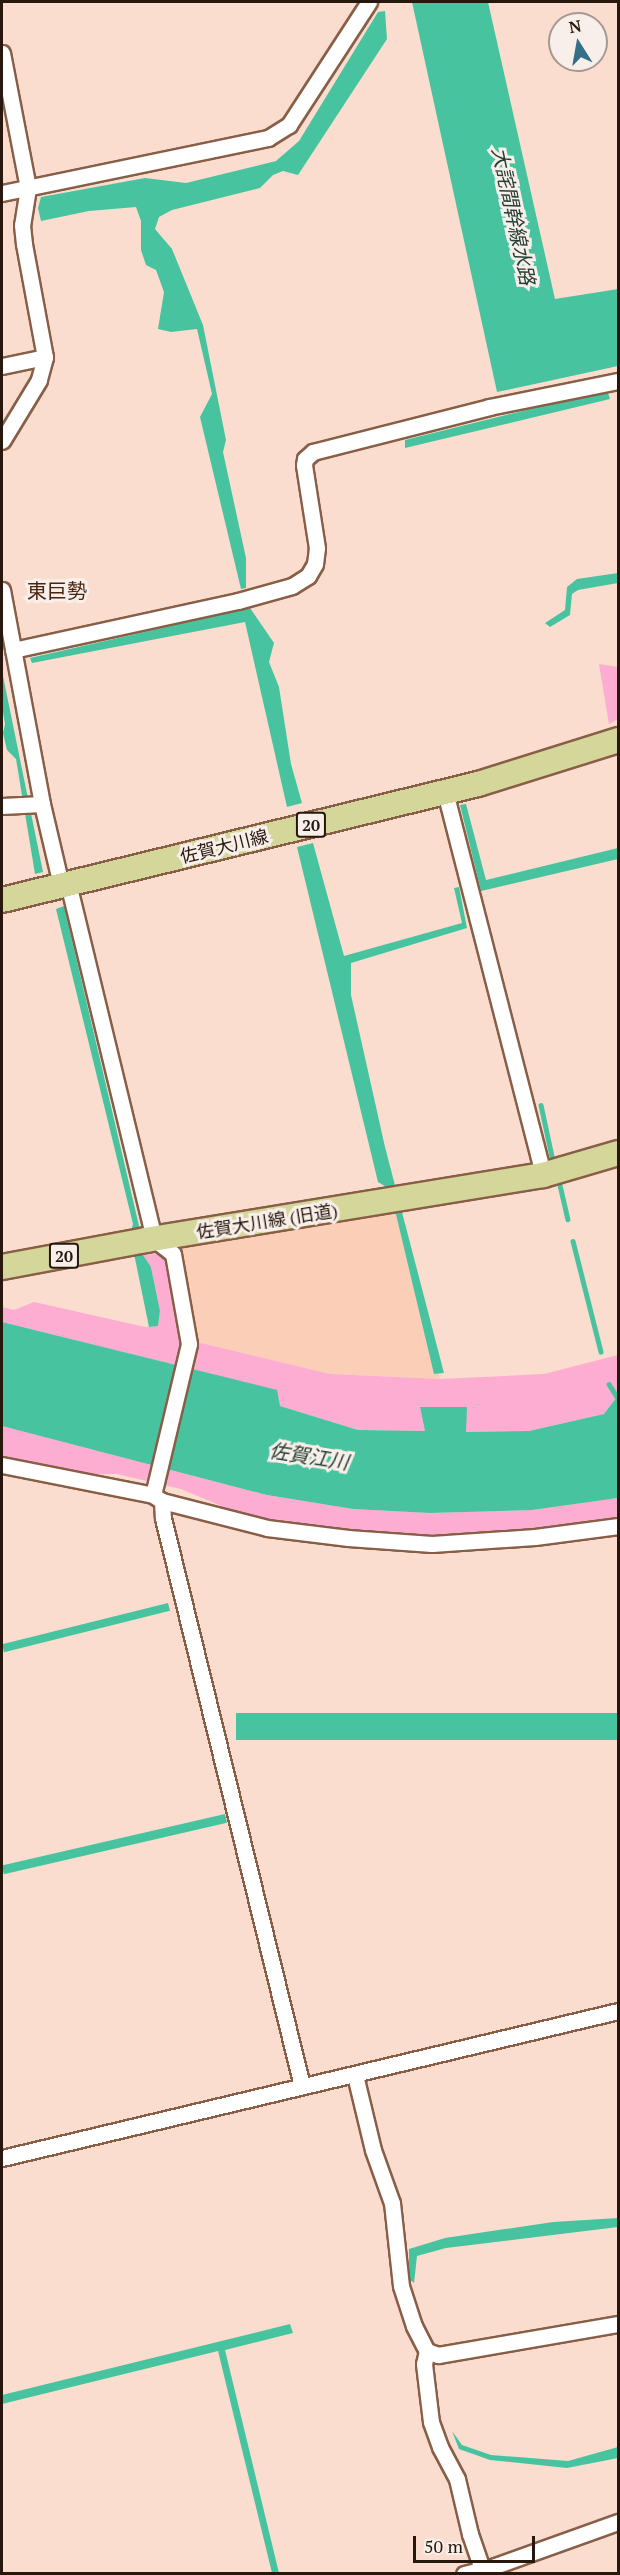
<!DOCTYPE html>
<html>
<head>
<meta charset="utf-8">
<style>
	body { margin:0 }
	#map { position:relative; width:620px; height:2575px; overflow:hidden; background:#faddce; font-family:"PT Serif","Noto Sans JP",serif }
	div>[style] { position:absolute }
	[style*='--x'] { left:calc(var(--x)*1px); top:calc(var(--y)*1px); width:calc(var(--w)*1px); rotate:calc(var(--a)*1deg) }
	.built>* { inset:0; background:#fbceb7 }
	.green>* { inset:0; background:#fdacd2 }
	.water>* { inset:0; background:#47c49f; transform-origin:0 0 }
	.stream>* { height:4.5px; margin:-2.25px; padding:0 2.25px; transform-origin:2.25px; border-radius:2.25px; background:#47c49f }
	.roads { filter:drop-shadow(2px 0 #885e47) drop-shadow(-2px 0 #885e47) drop-shadow(0 2px #885e47) drop-shadow(0 -2px #885e47) }
	.minor>* { height:15px; margin:-7.5px; padding:0 7.5px; transform-origin:7.5px; border-radius:7.5px; background:#fff }
	.primary>* { height:24px; margin:-12px; padding:0 12px; transform-origin:12px; border-radius:12px; background:#d5d69a }
	span { translate:-50% -50%; white-space:nowrap; text-align:center; line-height:1.15; -webkit-text-stroke:6px #f9efea; paint-order:stroke }
	.shield-label span { padding:2px 4px; background:#f9efea; border:2px solid; border-radius:4px; -webkit-text-stroke-width:0 }
	.shield-label { font-size:16px; color:#27170d; font-weight:700 }
	.street-label { font-size:18px; color:#27170d }
	.water-label { font-size:20px; color:#243e35; font-style:italic }
	.neighbourhood-label { font-size:20px; color:#49250f }
	.frame { position:absolute; inset:0; border:3px solid #27170d; pointer-events:none }
	.north { position:absolute; left:548px; top:12px; width:60px; height:60px; box-sizing:border-box; background:#f9efea; border:2px solid #a59992; border-radius:50%; rotate:349deg; font-size:16px; font-weight:700; line-height:24px; text-align:center; color:#27170d }
	.north::after { content:''; display:block; margin:auto; width:21px; height:27px; background:#366f88; clip-path:polygon(50% 0,100% 100%,50% 72%,0 100%) }
	.scale { position:absolute; left:413px; top:2536px; width:122px; height:27px; box-sizing:border-box; border:3px solid #27170d; border-top:0; padding-left:8px; font-size:18px; line-height:21px; white-space:nowrap; color:#27170d; -webkit-text-stroke:4px #f9efea; paint-order:stroke }
</style>
</head>
<body>
<div id="map">
	<div class="built">
		<i style="clip-path:polygon(397px 1206px,440px 1379px,330px 1374px,197px 1342px,182px 1246px)"></i>
	</div>
	<div class="green">
		<i style="clip-path:polygon(599px 664px,618px 667px,618px 719px,609px 724px)"></i>
		<i style="clip-path:polygon(168px 1253px,184px 1336px,197px 1342px,330px 1374px,440px 1379px,544px 1374px,618px 1355px,618px 1397px,604px 1414px,529px 1431px,466px 1432px,466px 1407px,420px 1407px,425px 1431px,358px 1430px,280px 1406px,175px 1365px,2px 1322px,2px 1307px,14px 1310px,34px 1302px,145px 1327px,158px 1326px,160px 1311px,151px 1267px,143px 1255px)"></i>
		<i style="clip-path:polygon(2px 1426px,267px 1495px,353px 1509px,430px 1513px,532px 1510px,618px 1498px,618px 1520px,534px 1533px,431px 1539px,333px 1530px,243px 1515px,181px 1489px,117px 1474px,78px 1474px,2px 1459px)"></i>
	</div>
	<div class="water">
		<i style="clip-path:polygon(412px 2px,488px 2px,555px 299px,618px 289px,618px 366px,497px 392px)"></i>
		<i style="clip-path:polygon(385px 11px,387px 39px,298px 175px,283px 171px,273px 175px,260px 188px,172px 210px,159px 217px,155px 229px,172px 249px,203px 325px,226px 440px,223px 452px,246px 558px,246px 588px,241px 589px,200px 417px,212px 394px,197px 329px,171px 332px,158px 329px,164px 292px,156px 270px,146px 265px,141px 250px,141px 221px,136px 207px,89px 211px,41px 221px,38px 208px,41px 197px,145px 178px,186px 183px,276px 161px,299px 141px,378px 12px)"></i>
		<i style="clip-path:polygon(607px 390px,610px 399px,405px 448px,405px 440px)"></i>
		<i style="clip-path:polygon(618px 573px,618px 583px,578px 590px,572px 594px,570px 615px,550px 627px,545px 623px,565px 610px,567px 587px,577px 579px)"></i>
		<i style="clip-path:polygon(250px 608px,274px 643px,269px 662px,279px 687px,291px 764px,302px 803px,287px 807px,245px 622px,32px 663px,30px 658px)"></i>
		<i style="clip-path:polygon(2px 671px,43px 872px,35px 874px,16px 759px,7px 750px,3px 733px,5px 724px,2px 706px)"></i>
		<i style="clip-path:polygon(466px 804px,486px 880px,618px 848px,618px 859px,481px 891px,460px 805px)"></i>
		<i style="clip-path:polygon(313px 843px,344px 956px,462px 923px,454px 888px,459px 887px,467px 928px,351px 963px,351px 995px,385px 1147px,444px 1373px,434px 1374px,390px 1189px,378px 1182px,297px 847px)"></i>
		<i style="clip-path:polygon(64px 906px,140px 1230px,143px 1255px,151px 1267px,160px 1311px,158px 1326px,149px 1327px,130px 1234px,133px 1224px,56px 909px)"></i>
		<i style="clip-path:polygon(2px 1322px,277px 1390px,280px 1406px,358px 1430px,425px 1431px,420px 1407px,467px 1407px,466px 1432px,529px 1431px,604px 1414px,617px 1397px,618px 1498px,532px 1510px,430px 1513px,353px 1509px,267px 1495px,2px 1426px)"></i>
		<i style="left:168px;top:1603px;width:8px;height:171px;rotate:76deg"></i>
		<i style="left:618px;top:1713px;width:27px;height:382px;rotate:90deg"></i>
		<i style="left:225px;top:1814px;width:9px;height:229px;rotate:77deg"></i>
		<i style="clip-path:polygon(618px 2218px,618px 2227px,446px 2248px,417px 2256px,414px 2283px,409px 2279px,409px 2249px,445px 2238px,553px 2222px)"></i>
		<i style="clip-path:polygon(290px 2324px,293px 2333px,225px 2350px,279px 2573px,272px 2573px,218px 2351px,2px 2404px,2px 2395px)"></i>
		<i style="clip-path:polygon(452px 2431px,462px 2445px,491px 2455px,568px 2461px,618px 2447px,618px 2458px,567px 2468px,490px 2460px,459px 2449px)"></i>
	</div>
	<div class="stream">
		<i style="--x:541;--y:1105;--w:57;--a:77.9"></i>
		<i style="--x:560;--y:1185;--w:35;--a:77"></i>
		<i style="--x:573;--y:1241;--w:114;--a:75.8"></i>
		<i style="--x:609;--y:1384;--w:15;--a:58"></i>
	</div>
	<div class="roads">
		<div class="minor">
			<i style="--x:2;--y:53;--w:137;--a:79.1"></i>
			<i style="--x:28;--y:188;--w:37;--a:99"></i>
			<i style="--x:22;--y:225;--w:19;--a:84"></i>
			<i style="--x:24;--y:244;--w:115;--a:79.5"></i>
			<i style="--x:45;--y:357;--w:24;--a:105"></i>
			<i style="--x:39;--y:380;--w:71;--a:121.2"></i>
			<i style="--x:2;--y:193;--w:272;--a:-11.7"></i>
			<i style="--x:268;--y:138;--w:25;--a:-32"></i>
			<i style="--x:289;--y:125;--w:147;--a:-57"></i>
			<i style="--x:2;--y:366;--w:44;--a:-11.8"></i>
			<i style="--x:2;--y:590;--w:218;--a:79.4"></i>
			<i style="--x:42;--y:804;--w:83;--a:76.8"></i>
			<i style="--x:13;--y:650;--w:230;--a:-12.3"></i>
			<i style="--x:238;--y:601;--w:56;--a:-15.5"></i>
			<i style="--x:292;--y:586;--w:19;--a:-32"></i>
			<i style="--x:308;--y:576;--w:14;--a:-60"></i>
			<i style="--x:315;--y:564;--w:16;--a:-83"></i>
			<i style="--x:317;--y:548;--w:84;--a:-98.9"></i>
			<i style="--x:304;--y:465;--w:6;--a:-81"></i>
			<i style="--x:305;--y:459;--w:11;--a:-41"></i>
			<i style="--x:313;--y:452;--w:182;--a:-14.3"></i>
			<i style="--x:489;--y:407;--w:132;--a:-11.4"></i>
			<i style="--x:445;--y:792;--w:395;--a:75.6"></i>
			<i style="--x:2;--y:806;--w:40;--a:-2.9"></i>
			<i style="--x:68;--y:883;--w:366;--a:76.4"></i>
			<i style="--x:154;--y:1239;--w:24;--a:38"></i>
			<i style="--x:173;--y:1254;--w:91;--a:79.9"></i>
			<i style="--x:189;--y:1344;--w:155;--a:103.4"></i>
			<i style="--x:2;--y:1465;--w:154;--a:11.2"></i>
			<i style="--x:153;--y:1495;--w:11;--a:34"></i>
			<i style="--x:162;--y:1501;--w:108;--a:14.4"></i>
			<i style="--x:267;--y:1528;--w:82;--a:7"></i>
			<i style="--x:348;--y:1538;--w:84;--a:4.1"></i>
			<i style="--x:432;--y:1544;--w:103;--a:-3.9"></i>
			<i style="--x:535;--y:1537;--w:84;--a:-7.5"></i>
			<i style="--x:162;--y:1501;--w:17;--a:87"></i>
			<i style="--x:163;--y:1518;--w:585;--a:76.25"></i>
			<i style="--x:355;--y:2075;--w:77;--a:76.5"></i>
			<i style="--x:373;--y:2150;--w:56;--a:70.3"></i>
			<i style="--x:392;--y:2203;--w:83;--a:83.8"></i>
			<i style="--x:401;--y:2286;--w:42;--a:72"></i>
			<i style="--x:414;--y:2326;--w:28;--a:63"></i>
			<i style="--x:427;--y:2351;--w:12;--a:20"></i>
			<i style="--x:438;--y:2355;--w:183;--a:-9.8"></i>
			<i style="--x:2;--y:2158;--w:633;--a:-13.42"></i>
			<i style="--x:427;--y:2351;--w:13;--a:103"></i>
			<i style="--x:424;--y:2364;--w:58;--a:83.1"></i>
			<i style="--x:431;--y:2422;--w:27;--a:70"></i>
			<i style="--x:440;--y:2447;--w:36;--a:62"></i>
			<i style="--x:457;--y:2479;--w:57;--a:76.7"></i>
			<i style="--x:470;--y:2534;--w:37;--a:71"></i>
			<i style="--x:464;--y:2574;--w:32;--a:-14"></i>
			<i style="--x:495;--y:2566;--w:131;--a:-19.7"></i>
		</div>
		<div class="primary">
			<i style="--x:2;--y:900;--w:490;--a:-13.7"></i>
			<i style="--x:478;--y:784;--w:147;--a:-17.4"></i>
			<i style="--x:2;--y:1267;--w:147;--a:-10.6"></i>
			<i style="--x:146;--y:1240;--w:402;--a:-9.3"></i>
			<i style="--x:543;--y:1175;--w:78;--a:-16.3"></i>
		</div>
	</div>
	<div class="shield-label">
		<span style="left:311px;top:825px">20</span>
		<span style="left:64px;top:1256px">20</span>
	</div>
	<div class="street-label">
		<span style="left:224px;top:846px;rotate:-14deg">佐賀大川線</span>
		<span style="left:267px;top:1221px;rotate:-9deg">佐賀大川線 (旧道)</span>
	</div>
	<div class="water-label">
		<span style="left:514px;top:216px;rotate:78deg">大詫間幹線水路</span>
		<span style="left:309px;top:1456px;rotate:9deg">佐賀江川</span>
	</div>
	<div class="neighbourhood-label">
		<span style="left:57px;top:590px">東巨勢</span>
	</div>
	<div class="frame"></div>
	<div class="north">N</div>
	<div class="scale">50 m</div>
</div>
</body>
</html>
